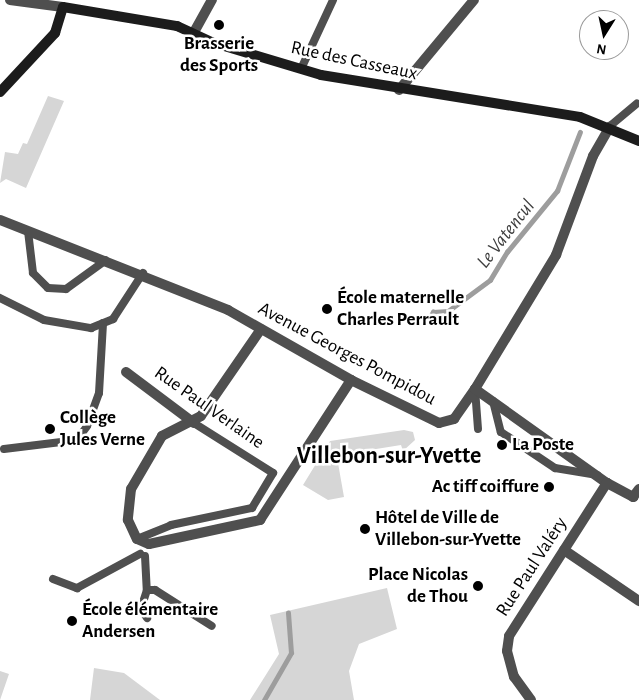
<!DOCTYPE html>
<html>
<head>
<meta charset="utf-8">
<style>
	body { margin:0 }
	#map { position:relative; width:639px; height:700px; overflow:hidden; background:#fff; font-family:"Alegreya Sans",sans-serif }
	div>[style] { position:absolute }
	[style*='--x'] { left:calc(var(--x)*1px); top:calc(var(--y)*1px); width:calc(var(--w)*1px); rotate:calc(var(--a)*1deg) }
	.green>* { inset:0; background:#d6d6d6 }
	.stream>* { height:4.5px; margin:-2.25px; padding:0 2.25px; transform-origin:2.25px; border-radius:2.25px; background:#9d9d9d }
	.lane>* { height:8px; margin:-4px; padding:0 4px; transform-origin:4px; border-radius:4px; background:#4f4f4f }
	.street>* { height:10px; margin:-5px; padding:0 5px; transform-origin:5px; border-radius:5px; background:#4f4f4f }
	.secondary>* { height:10px; margin:-5px; padding:0 5px; transform-origin:5px; border-radius:5px; background:#1c1c1c }
	.dots>* { width:14px; height:14px; translate:-50% -50%; box-sizing:border-box; border:2px solid #fff; border-radius:50% }
	span { translate:-50% -50%; white-space:nowrap; text-align:center; line-height:1.15; -webkit-text-stroke:5px #fff; paint-order:stroke }
	.poi-label { font-size:19px; color:#000; font-weight:700 }
	.left { translate:0 -50%; text-align:left }
	.right { translate:-100% -50%; text-align:right }
	.street-label { font-size:19px; color:#000 }
	.water-label { font-size:20px; color:#3e3e3e; font-style:italic }
	.district-label { font-size:24px; color:#000; font-weight:700 }
	.north { position:absolute; left:579px; top:10px; width:50px; height:50px; box-sizing:border-box; background:#fff; border:1px solid #999; border-radius:50%; rotate:190deg; font-size:14px; font-weight:700; line-height:20px; text-align:center; color:#000 }
	.north::after { content:''; display:block; margin:auto; width:18px; height:22px; background:#000; clip-path:polygon(50% 0,100% 100%,50% 72%,0 100%) }
</style>
</head>
<body>
<div id="map">
	<div class="green">
		<i style="clip-path:polygon(48px 96px,64px 101px,26px 188px,6px 179px,0 183px,5px 152px,18px 154px,23px 143px,27px 144px)"></i>
		<i style="clip-path:polygon(404px 430px,413px 432px,415px 440px,403px 451px,401px 445px,345px 454px,346px 462px,338px 463px,344px 497px,328px 500px,303px 485px,330px 441px)"></i>
		<i style="clip-path:polygon(387px 588px,397px 629px,359px 644px,349px 671px,354px 700px,250px 700px,279px 654px,270px 615px)"></i>
		<i style="clip-path:polygon(94px 668px,124px 673px,160px 700px,90px 700px)"></i>
		<i style="clip-path:polygon(0 671px,9px 674px,0 700px)"></i>
	</div>
	<div class="stream">
		<i style="--x:426;--y:324;--w:14;--a:-60"></i>
		<i style="--x:433;--y:312;--w:15;--a:-4"></i>
		<i style="--x:448;--y:311;--w:52;--a:-36.4"></i>
		<i style="--x:490;--y:280;--w:33;--a:-59"></i>
		<i style="--x:507;--y:252;--w:79;--a:-50.7"></i>
		<i style="--x:557;--y:191;--w:63;--a:-68.7"></i>
		<i style="--x:264;--y:700;--w:54;--a:-60.1"></i>
		<i style="--x:291;--y:653;--w:40;--a:-94.3"></i>
	</div>
	<div class="lane">
		<i style="--x:301;--y:69;--w:76;--a:-65.1"></i>
		<i style="--x:610;--y:126;--w:35;--a:-40"></i>
		<i style="--x:28;--y:231;--w:42;--a:83.2"></i>
		<i style="--x:33;--y:273;--w:21;--a:45"></i>
		<i style="--x:48;--y:288;--w:18;--a:3"></i>
		<i style="--x:66;--y:289;--w:49;--a:-35.9"></i>
		<i style="--x:0;--y:298;--w:49;--a:26.6"></i>
		<i style="--x:44;--y:320;--w:48;--a:9.7"></i>
		<i style="--x:91;--y:328;--w:24;--a:-22"></i>
		<i style="--x:113;--y:319;--w:55;--a:-56.9"></i>
		<i style="--x:475;--y:389;--w:40;--a:85.7"></i>
		<i style="--x:493;--y:401;--w:32;--a:76"></i>
		<i style="--x:501;--y:432;--w:65;--a:33.7"></i>
		<i style="--x:555;--y:468;--w:43;--a:9.5"></i>
		<i style="--x:4;--y:449;--w:74;--a:-7"></i>
		<i style="--x:77;--y:440;--w:17;--a:-54"></i>
		<i style="--x:87;--y:426;--w:35;--a:-70"></i>
		<i style="--x:99;--y:393;--w:70;--a:-86.7"></i>
		<i style="--x:137;--y:539;--w:37;--a:-22"></i>
		<i style="--x:171;--y:525;--w:83;--a:-11.9"></i>
		<i style="--x:252;--y:508;--w:41;--a:-59"></i>
		<i style="--x:273;--y:473;--w:93;--a:-147.7"></i>
		<i style="--x:145;--y:556;--w:34;--a:87"></i>
		<i style="--x:147;--y:590;--w:20;--a:108"></i>
		<i style="--x:141;--y:609;--w:11;--a:56"></i>
		<i style="--x:53;--y:579;--w:26;--a:21"></i>
		<i style="--x:77;--y:588;--w:72;--a:-28.4"></i>
		<i style="--x:147;--y:590;--w:8;--a:0"></i>
		<i style="--x:155;--y:590;--w:67;--a:32.3"></i>
	</div>
	<div class="street">
		<i style="--x:10;--y:0;--w:53;--a:7.5"></i>
		<i style="--x:193;--y:34;--w:39;--a:-61"></i>
		<i style="--x:399;--y:90;--w:117;--a:-50.2"></i>
		<i style="--x:0;--y:220;--w:245;--a:21.5"></i>
		<i style="--x:228;--y:310;--w:142;--a:29.6"></i>
		<i style="--x:351;--y:380;--w:98;--a:26"></i>
		<i style="--x:439;--y:423;--w:16;--a:-15"></i>
		<i style="--x:454;--y:419;--w:37;--a:-55"></i>
		<i style="--x:475;--y:389;--w:157;--a:-58.8"></i>
		<i style="--x:556;--y:255;--w:106;--a:-69.5"></i>
		<i style="--x:593;--y:156;--w:34;--a:-60"></i>
		<i style="--x:261;--y:329;--w:106;--a:124.6"></i>
		<i style="--x:201;--y:416;--w:44;--a:152.9"></i>
		<i style="--x:162;--y:436;--w:61;--a:120.3"></i>
		<i style="--x:131;--y:489;--w:31;--a:96"></i>
		<i style="--x:128;--y:520;--w:21;--a:65"></i>
		<i style="--x:137;--y:539;--w:13;--a:23"></i>
		<i style="--x:149;--y:544;--w:114;--a:-12.2"></i>
		<i style="--x:260;--y:520;--w:167;--a:-57"></i>
		<i style="--x:126;--y:372;--w:85;--a:36.9"></i>
		<i style="--x:475;--y:389;--w:162;--a:35.5"></i>
		<i style="--x:607;--y:483;--w:30;--a:28"></i>
		<i style="--x:633;--y:497;--w:10;--a:-53"></i>
		<i style="--x:564;--y:550;--w:91;--a:34.2"></i>
		<i style="--x:531;--y:700;--w:29;--a:-126"></i>
		<i style="--x:514;--y:677;--w:27;--a:-105"></i>
		<i style="--x:507;--y:651;--w:15;--a:-82"></i>
		<i style="--x:509;--y:636;--w:182;--a:-57.4"></i>
	</div>
	<div class="secondary">
		<i style="--x:0;--y:92;--w:81;--a:-47"></i>
		<i style="--x:55;--y:33;--w:27;--a:-73"></i>
		<i style="--x:63;--y:7;--w:116;--a:9.5"></i>
		<i style="--x:177;--y:26;--w:38;--a:25"></i>
		<i style="--x:211;--y:42;--w:115;--a:16.7"></i>
		<i style="--x:321;--y:75;--w:262;--a:9.2"></i>
		<i style="--x:580;--y:117;--w:64;--a:22.1"></i>
	</div>
	<div class="dots">
		<i style="left:219px;top:25px;background:#000"></i>
		<i style="left:327px;top:309px;background:#000"></i>
		<i style="left:50px;top:429px;background:#000"></i>
		<i style="left:502px;top:445px;background:#000"></i>
		<i style="left:549px;top:487px;background:#000"></i>
		<i style="left:365px;top:529px;background:#000"></i>
		<i style="left:478px;top:586px;background:#000"></i>
		<i style="left:72px;top:621px;background:#000"></i>
	</div>
	<div class="poi-label">
		<span style="left:219px;top:55px">Brasserie<br>des Sports</span>
		<span class="left" style="left:337px;top:309px">École maternelle<br>Charles Perrault</span>
		<span class="left" style="left:60px;top:429px">Collège<br>Jules Verne</span>
		<span class="left" style="left:512px;top:445px">La Poste</span>
		<span class="right" style="left:539px;top:487px">Ac tiff coiffure</span>
		<span class="left" style="left:375px;top:529px">Hôtel de Ville de<br>Villebon-sur-Yvette</span>
		<span class="right" style="left:468px;top:586px">Place Nicolas<br>de Thou</span>
		<span class="left" style="left:82px;top:621px">École élémentaire<br>Andersen</span>
	</div>
	<div class="street-label">
		<span style="left:354px;top:61px;rotate:12deg">Rue des Casseaux</span>
		<span style="left:347px;top:354px;rotate:28deg">Avenue Georges Pompidou</span>
		<span style="left:209px;top:408px;rotate:35deg">Rue Paul Verlaine</span>
		<span style="left:532px;top:567px;rotate:-57deg">Rue Paul Valéry</span>
	</div>
	<div class="water-label">
		<span style="left:506px;top:234px;rotate:-52deg">Le Vatencul</span>
	</div>
	<div class="district-label">
		<span style="left:389px;top:457px">Villebon-sur-Yvette</span>
	</div>
	<div class="north">N</div>
</div>
</body>
</html>
